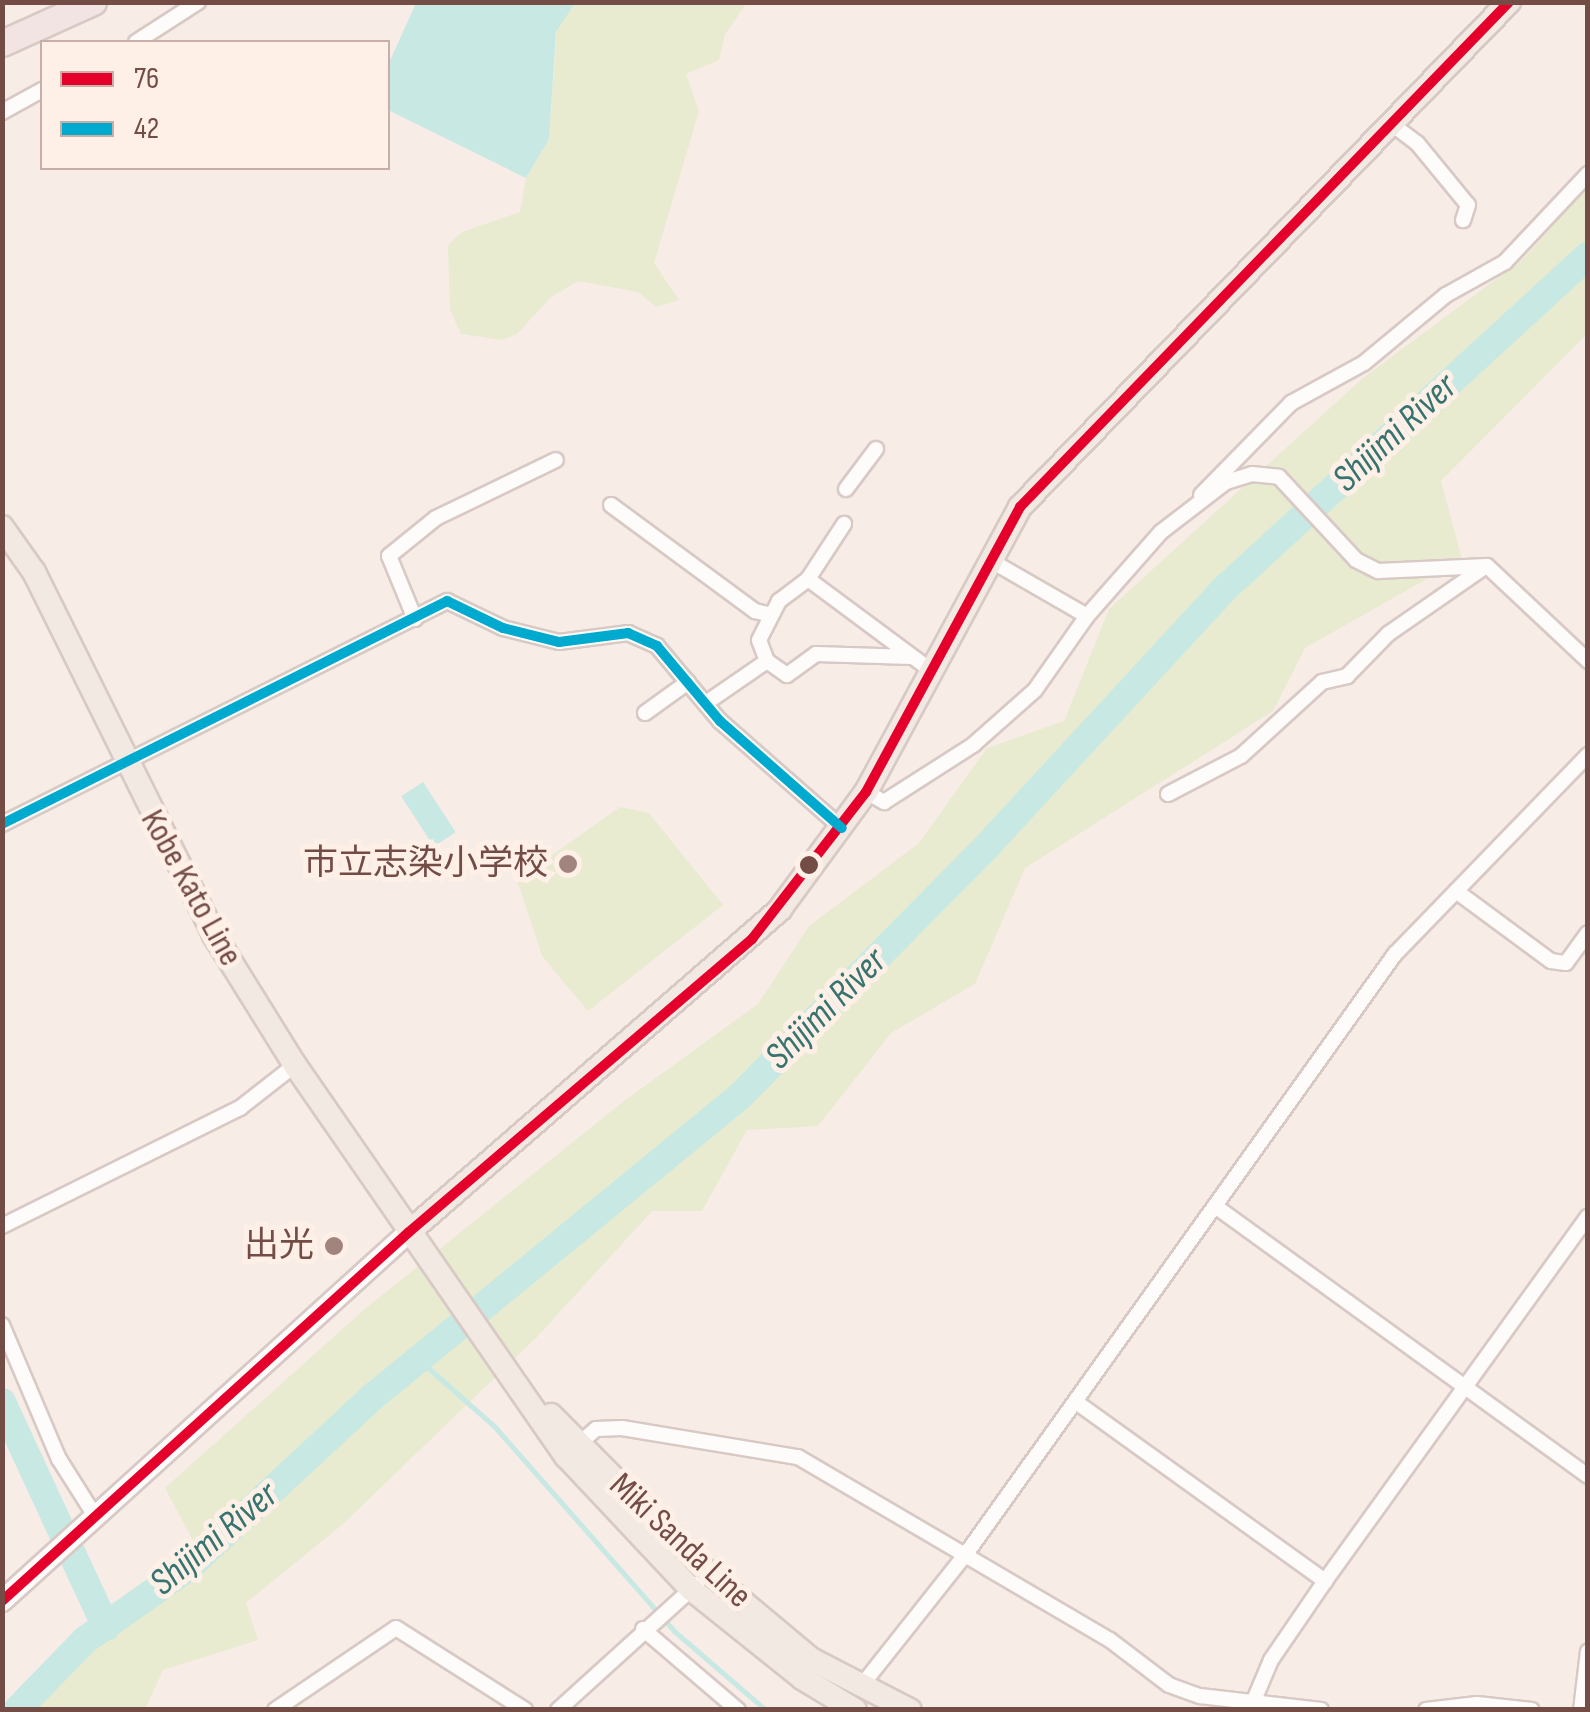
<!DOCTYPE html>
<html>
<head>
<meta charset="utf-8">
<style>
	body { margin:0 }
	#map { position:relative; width:1590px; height:1712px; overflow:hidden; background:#f7ece6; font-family:"Sofia Sans Condensed","Noto Sans JP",sans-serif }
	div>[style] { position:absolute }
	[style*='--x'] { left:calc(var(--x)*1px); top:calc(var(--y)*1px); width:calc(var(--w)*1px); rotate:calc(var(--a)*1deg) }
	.green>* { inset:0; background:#e8ebd0 }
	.water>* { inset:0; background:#c8e8e3; transform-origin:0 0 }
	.stream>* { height:5px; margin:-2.5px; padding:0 2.5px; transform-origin:2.5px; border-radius:2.5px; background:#c8e8e3 }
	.river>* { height:28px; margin:-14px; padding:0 14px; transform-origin:14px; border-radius:14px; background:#c8e8e3 }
	.roads { filter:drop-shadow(2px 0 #d8c9c5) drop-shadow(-2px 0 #d8c9c5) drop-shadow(0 2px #d8c9c5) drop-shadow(0 -2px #d8c9c5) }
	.street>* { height:14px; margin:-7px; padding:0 7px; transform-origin:7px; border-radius:7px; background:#fefcfb }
	.secondary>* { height:20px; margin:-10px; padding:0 10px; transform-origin:10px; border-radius:10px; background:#fefcfb }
	.primary>* { height:22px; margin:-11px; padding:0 11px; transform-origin:11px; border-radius:11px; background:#f2e9e3 }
	.highway>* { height:25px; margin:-12.5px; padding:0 12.5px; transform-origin:12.5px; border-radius:12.5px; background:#f1e4e2 }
	.bus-1>* { height:10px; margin:-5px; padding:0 5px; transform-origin:5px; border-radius:5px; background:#e4002b }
	.bus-2>* { height:10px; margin:-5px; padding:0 5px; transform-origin:5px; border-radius:5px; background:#00a9ce }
	.dots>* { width:28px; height:28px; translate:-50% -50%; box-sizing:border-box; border:5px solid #fff0e7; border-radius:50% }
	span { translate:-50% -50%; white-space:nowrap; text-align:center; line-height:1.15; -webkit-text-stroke:10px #fff0e7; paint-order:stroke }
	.poi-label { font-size:35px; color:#744c46 }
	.right { translate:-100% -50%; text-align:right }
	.street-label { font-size:35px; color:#744c46 }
	.water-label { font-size:38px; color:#377470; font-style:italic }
	.frame { position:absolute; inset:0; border:5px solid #744c46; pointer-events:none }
	.legend { position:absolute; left:40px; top:40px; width:350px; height:130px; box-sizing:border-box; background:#fff0e7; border:2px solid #c7aea7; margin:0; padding:12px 18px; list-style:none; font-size:30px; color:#744c46 }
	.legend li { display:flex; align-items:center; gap:20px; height:50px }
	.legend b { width:50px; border:2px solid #c7aea7 }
</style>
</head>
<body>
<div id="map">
	<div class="green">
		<i style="clip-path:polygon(575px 3px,747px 3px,725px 34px,719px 60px,686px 74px,699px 111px,654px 263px,679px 300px,656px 307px,638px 292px,578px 281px,550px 298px,517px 334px,502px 340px,461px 334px,450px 310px,448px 245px,462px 232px,520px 212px,526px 178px,549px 139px,557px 27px)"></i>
		<i style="clip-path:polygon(1587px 188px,1587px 334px,1441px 481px,1462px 559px,1305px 648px,1273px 711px,1025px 868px,975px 984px,891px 1033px,818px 1126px,747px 1130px,702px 1211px,652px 1211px,537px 1337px,343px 1524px,246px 1603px,258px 1640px,163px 1670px,145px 1709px,34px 1710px,75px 1665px,204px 1561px,165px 1488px,366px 1308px,624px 1101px,758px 1004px,809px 926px,919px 843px,987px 748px,1064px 721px,1109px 609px,1363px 378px,1522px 260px)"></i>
		<i style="clip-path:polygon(620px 807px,649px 813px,723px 905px,588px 1011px,542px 956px,517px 880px)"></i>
	</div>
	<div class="water">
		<i style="clip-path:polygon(416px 3px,575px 3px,556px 32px,549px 139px,526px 178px,388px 110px,388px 65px)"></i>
		<i style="left:423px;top:782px;width:60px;height:26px;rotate:57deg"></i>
		<i style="clip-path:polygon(92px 1631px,27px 1709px,3px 1709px,3px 1707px)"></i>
	</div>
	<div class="stream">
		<i style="--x:418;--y:1359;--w:103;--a:41.4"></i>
		<i style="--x:495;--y:1427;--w:271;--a:48.7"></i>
		<i style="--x:674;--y:1631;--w:121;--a:40.7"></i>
	</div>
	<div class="river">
		<i style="--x:2;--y:1402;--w:248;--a:65.2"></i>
		<i style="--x:17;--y:1710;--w:98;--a:-45.8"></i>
		<i style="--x:85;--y:1640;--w:127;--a:-35.1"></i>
		<i style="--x:189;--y:1567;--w:253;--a:-42.8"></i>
		<i style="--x:375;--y:1395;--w:469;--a:-39.3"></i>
		<i style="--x:738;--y:1098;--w:356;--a:-45.3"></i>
		<i style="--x:988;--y:845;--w:345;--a:-47.3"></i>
		<i style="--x:1222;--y:591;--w:496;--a:-42.5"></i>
	</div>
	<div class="roads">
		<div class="street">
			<i style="--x:136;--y:42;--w:74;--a:-32.8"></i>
			<i style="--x:2;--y:112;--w:46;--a:-28.8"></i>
			<i style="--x:1393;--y:125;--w:30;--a:37"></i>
			<i style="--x:1417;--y:143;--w:80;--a:50.6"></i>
			<i style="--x:1468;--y:205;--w:16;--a:108"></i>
			<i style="--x:846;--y:489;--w:50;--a:-53.1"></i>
			<i style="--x:1201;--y:495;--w:129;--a:-45.6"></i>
			<i style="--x:1291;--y:403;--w:83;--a:-28.7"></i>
			<i style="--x:1364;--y:363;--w:107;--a:-39.7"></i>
			<i style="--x:1446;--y:295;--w:68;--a:-29.2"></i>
			<i style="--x:1505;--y:262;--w:121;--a:-46.7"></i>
			<i style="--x:611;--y:505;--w:179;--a:36.4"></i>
			<i style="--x:755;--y:611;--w:16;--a:14"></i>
			<i style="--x:988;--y:559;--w:114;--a:29.9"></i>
			<i style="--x:808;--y:579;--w:66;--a:-56.8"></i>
			<i style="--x:415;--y:619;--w:68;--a:-112.4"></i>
			<i style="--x:389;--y:556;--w:60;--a:-39"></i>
			<i style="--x:436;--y:518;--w:133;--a:-25.8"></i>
			<i style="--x:911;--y:657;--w:95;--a:-178.2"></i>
			<i style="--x:816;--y:654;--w:36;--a:144"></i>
			<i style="--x:787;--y:675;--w:24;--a:-145"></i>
			<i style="--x:767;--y:661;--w:22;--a:-111"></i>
			<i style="--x:759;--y:640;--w:44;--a:-62.9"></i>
			<i style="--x:779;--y:601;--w:36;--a:-37"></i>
			<i style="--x:808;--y:579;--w:149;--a:36.6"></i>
			<i style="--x:706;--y:703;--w:74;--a:-34.5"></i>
			<i style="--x:645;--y:713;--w:53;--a:-35.8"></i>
			<i style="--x:866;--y:792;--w:21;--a:29"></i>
			<i style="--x:884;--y:802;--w:106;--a:-32.6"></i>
			<i style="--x:973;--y:745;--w:83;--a:-41.6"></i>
			<i style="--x:1035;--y:690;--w:90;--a:-54.9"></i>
			<i style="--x:1087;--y:616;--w:112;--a:-48.6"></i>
			<i style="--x:1161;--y:532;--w:82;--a:-37.6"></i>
			<i style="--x:1226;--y:482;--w:27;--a:-17"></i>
			<i style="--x:1252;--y:474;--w:27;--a:6"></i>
			<i style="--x:1279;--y:477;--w:113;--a:47.1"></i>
			<i style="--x:1356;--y:560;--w:25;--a:27"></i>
			<i style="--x:1378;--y:571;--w:109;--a:-2.6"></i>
			<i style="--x:1487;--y:566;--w:139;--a:43.2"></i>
			<i style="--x:1168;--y:794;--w:82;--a:-27.5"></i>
			<i style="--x:1241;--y:756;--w:110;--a:-42.4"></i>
			<i style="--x:1322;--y:682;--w:26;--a:-13"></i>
			<i style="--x:1347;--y:676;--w:59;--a:-45.7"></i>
			<i style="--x:1388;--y:634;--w:114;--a:-34.7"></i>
			<i style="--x:2;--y:824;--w:498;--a:-26.6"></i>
			<i style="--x:447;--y:601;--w:62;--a:25.7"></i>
			<i style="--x:503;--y:628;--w:58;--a:14"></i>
			<i style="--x:559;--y:642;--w:70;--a:-7.4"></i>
			<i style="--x:628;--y:633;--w:32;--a:24"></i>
			<i style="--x:657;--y:646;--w:98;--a:50"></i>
			<i style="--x:720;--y:721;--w:162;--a:41.3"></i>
			<i style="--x:1456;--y:891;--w:118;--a:36.4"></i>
			<i style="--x:1551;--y:961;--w:15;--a:8"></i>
			<i style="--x:1566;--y:963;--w:37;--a:-54"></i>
			<i style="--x:1215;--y:1206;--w:460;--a:35.9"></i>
			<i style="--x:2;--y:1226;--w:266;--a:-26.4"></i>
			<i style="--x:240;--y:1108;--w:70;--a:-38"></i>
			<i style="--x:2;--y:1325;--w:146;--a:67"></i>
			<i style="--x:59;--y:1459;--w:67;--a:57.7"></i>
			<i style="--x:1076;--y:1402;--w:307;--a:35.7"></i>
			<i style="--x:573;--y:1449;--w:30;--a:-41"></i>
			<i style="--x:596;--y:1429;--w:26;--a:-2"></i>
			<i style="--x:622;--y:1428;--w:178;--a:9.4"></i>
			<i style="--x:798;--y:1457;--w:362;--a:30.4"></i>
			<i style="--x:1110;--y:1640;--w:74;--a:37.3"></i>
			<i style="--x:1169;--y:1685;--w:33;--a:20"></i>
			<i style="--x:1200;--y:1696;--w:122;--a:6.6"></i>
			<i style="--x:643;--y:1629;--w:125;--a:40.5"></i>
			<i style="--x:862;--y:1685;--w:167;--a:-51.6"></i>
			<i style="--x:966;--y:1554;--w:738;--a:-54.44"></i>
			<i style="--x:1395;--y:954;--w:277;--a:-45.9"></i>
			<i style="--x:1252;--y:1705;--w:49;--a:-67.1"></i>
			<i style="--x:1271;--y:1660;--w:96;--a:-55.6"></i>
			<i style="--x:1325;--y:1581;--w:449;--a:-54.2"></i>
			<i style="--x:275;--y:1710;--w:146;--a:-34.1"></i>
			<i style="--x:396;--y:1628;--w:153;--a:32.4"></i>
			<i style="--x:558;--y:1710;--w:188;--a:-42.2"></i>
			<i style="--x:1426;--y:1710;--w:51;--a:-6.7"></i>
			<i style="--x:1477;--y:1704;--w:55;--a:6.2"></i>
			<i style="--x:1581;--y:1710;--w:59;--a:-83.2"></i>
		</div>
		<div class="secondary">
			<i style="--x:2;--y:1601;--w:549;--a:-42.2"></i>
		</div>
		<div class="primary">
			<i style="--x:2;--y:527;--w:55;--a:54.6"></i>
			<i style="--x:34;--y:572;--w:405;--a:63.6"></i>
			<i style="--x:214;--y:935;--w:153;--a:58.1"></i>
			<i style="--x:295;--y:1065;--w:476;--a:55.3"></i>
			<i style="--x:566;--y:1456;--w:183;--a:46.8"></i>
			<i style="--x:691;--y:1589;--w:142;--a:38.7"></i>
			<i style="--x:802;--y:1678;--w:62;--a:31.1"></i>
			<i style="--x:409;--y:1232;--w:492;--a:-41"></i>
			<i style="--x:780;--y:909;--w:145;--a:-53.7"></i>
			<i style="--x:866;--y:792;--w:324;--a:-61.6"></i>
			<i style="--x:1020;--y:507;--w:703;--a:-45.92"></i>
			<i style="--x:551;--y:1415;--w:223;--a:45.2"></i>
			<i style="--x:708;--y:1573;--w:134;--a:39.9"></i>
			<i style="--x:811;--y:1659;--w:111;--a:27.3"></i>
		</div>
		<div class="highway">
			<i style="--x:2;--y:43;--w:100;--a:-24.3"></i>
		</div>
	</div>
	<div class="bus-1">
		<i style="--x:2;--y:1601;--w:549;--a:-42.2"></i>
		<i style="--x:409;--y:1232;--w:451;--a:-40.5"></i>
		<i style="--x:752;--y:939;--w:186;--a:-52.2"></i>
		<i style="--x:866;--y:792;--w:324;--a:-61.6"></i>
		<i style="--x:1020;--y:507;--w:703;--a:-45.92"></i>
	</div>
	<div class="bus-2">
		<i style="--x:2;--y:824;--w:498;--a:-26.6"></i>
		<i style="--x:447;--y:601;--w:62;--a:25.7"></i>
		<i style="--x:503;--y:628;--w:58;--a:14"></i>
		<i style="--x:559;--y:642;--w:70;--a:-7.4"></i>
		<i style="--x:628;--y:633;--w:32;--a:24"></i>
		<i style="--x:657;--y:646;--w:98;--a:50"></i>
		<i style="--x:720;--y:721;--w:162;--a:41.3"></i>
	</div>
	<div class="dots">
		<i style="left:568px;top:864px;background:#a2847e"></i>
		<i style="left:809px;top:865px;background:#744c46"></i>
		<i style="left:334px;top:1246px;background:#a2847e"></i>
	</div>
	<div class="poi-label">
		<span class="right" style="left:548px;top:864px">市立志染小学校</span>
		<span class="right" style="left:314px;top:1246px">出光</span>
	</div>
	<div class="street-label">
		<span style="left:191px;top:888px;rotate:61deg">Kobe Kato Line</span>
		<span style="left:680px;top:1541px;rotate:43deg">Miki Sanda Line</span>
	</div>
	<div class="water-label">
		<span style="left:1395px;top:433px;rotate:-43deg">Shijimi River</span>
		<span style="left:826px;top:1009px;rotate:-45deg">Shijimi River</span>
		<span style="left:214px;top:1539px;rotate:-40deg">Shijimi River</span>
	</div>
	<div class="frame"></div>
	<ul class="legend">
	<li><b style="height:12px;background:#e4002b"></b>76</li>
	<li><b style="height:12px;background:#00a9ce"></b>42</li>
	</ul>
</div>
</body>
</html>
